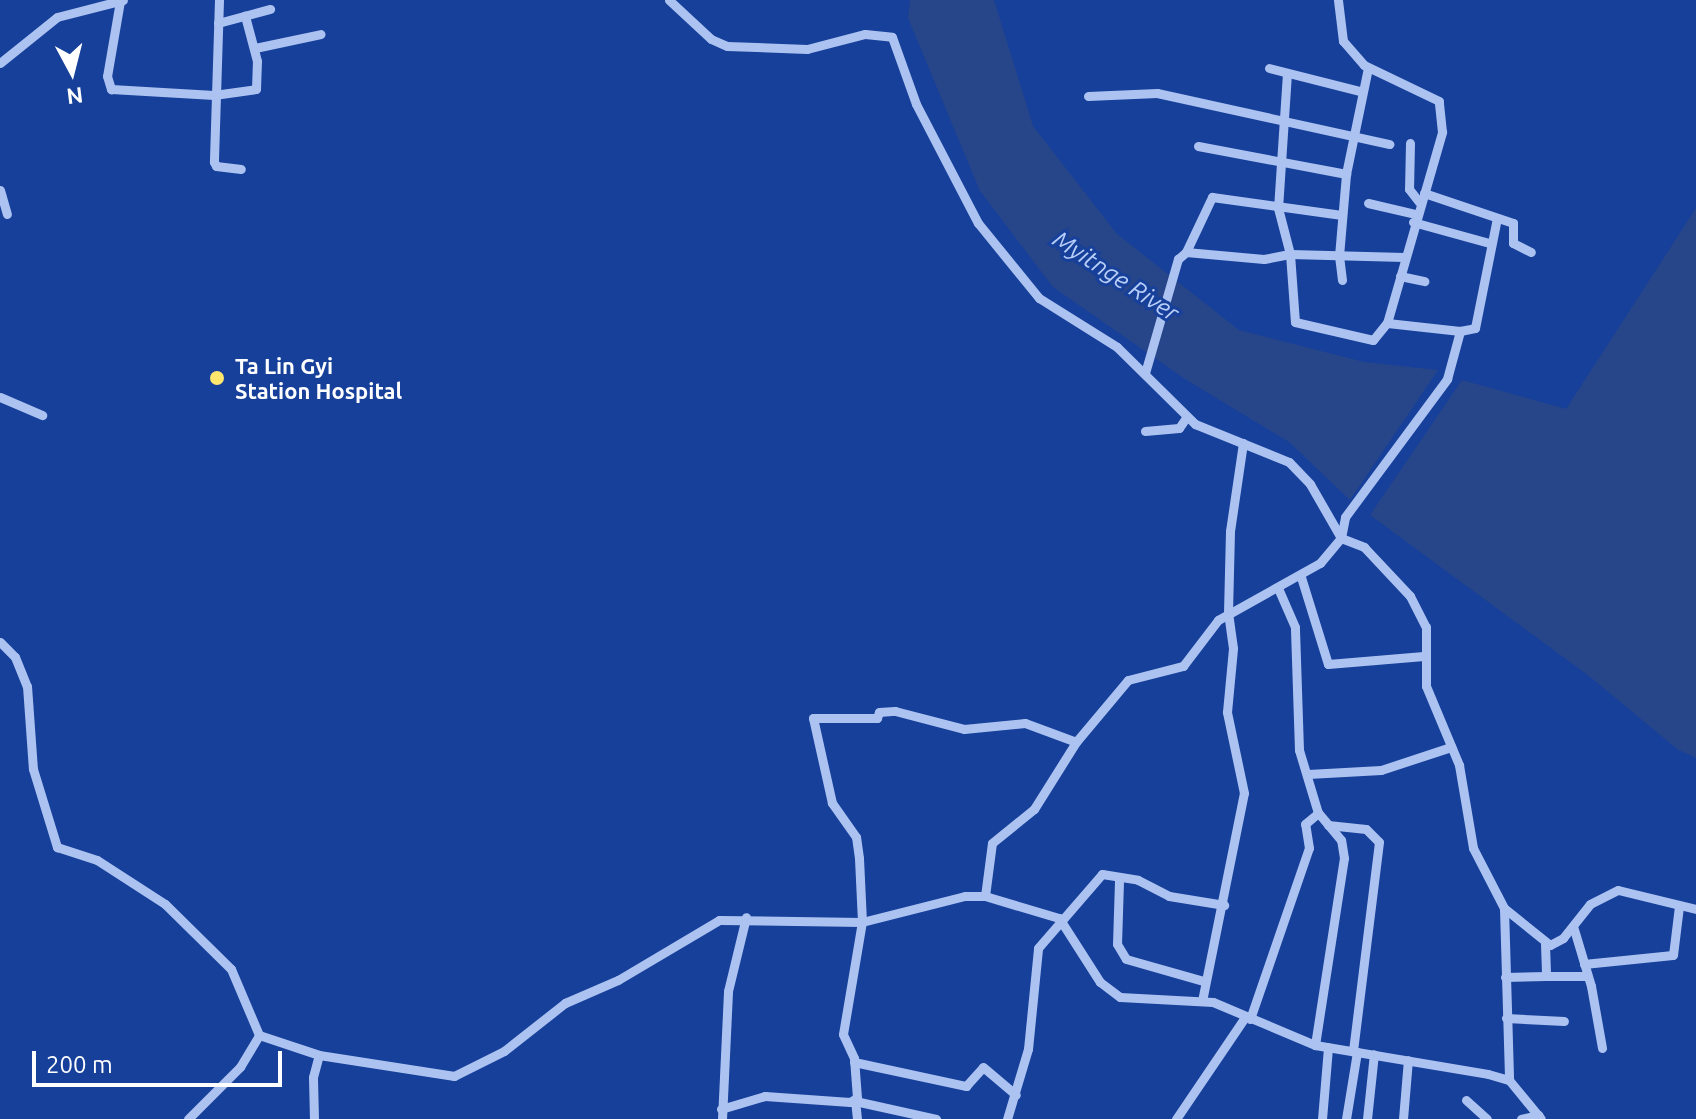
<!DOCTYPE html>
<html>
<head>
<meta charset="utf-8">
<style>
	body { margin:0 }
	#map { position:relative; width:1696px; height:1119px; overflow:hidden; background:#17409a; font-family:Ubuntu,sans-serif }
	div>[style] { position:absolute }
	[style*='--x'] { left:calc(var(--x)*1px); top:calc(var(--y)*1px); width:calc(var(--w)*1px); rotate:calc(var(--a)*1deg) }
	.water>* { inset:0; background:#274589 }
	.minor>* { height:9px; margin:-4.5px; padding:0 4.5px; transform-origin:4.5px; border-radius:4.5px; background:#acc3f2 }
	.dots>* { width:22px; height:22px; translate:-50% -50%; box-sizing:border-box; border:4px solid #17409a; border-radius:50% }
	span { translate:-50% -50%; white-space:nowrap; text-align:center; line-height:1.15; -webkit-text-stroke:6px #17409a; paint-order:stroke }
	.poi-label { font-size:22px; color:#fff; font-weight:700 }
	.left { translate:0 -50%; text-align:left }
	.water-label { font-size:24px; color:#b8cef9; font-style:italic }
	.north { position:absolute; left:32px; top:32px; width:80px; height:80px; -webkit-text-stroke:6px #17409a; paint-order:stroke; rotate:173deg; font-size:22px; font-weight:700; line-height:32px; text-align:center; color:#fff }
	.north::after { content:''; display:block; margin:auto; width:28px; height:36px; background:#fff; clip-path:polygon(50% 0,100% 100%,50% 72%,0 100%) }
	.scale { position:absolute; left:32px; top:1051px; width:250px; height:36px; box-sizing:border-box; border:4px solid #fff; border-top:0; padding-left:10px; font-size:24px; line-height:28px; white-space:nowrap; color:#fff; -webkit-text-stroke:6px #17409a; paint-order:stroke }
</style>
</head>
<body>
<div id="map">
	<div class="water">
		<i style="clip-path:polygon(910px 0,994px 0,1033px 126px,1117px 234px,1239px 330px,1364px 362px,1438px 370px,1350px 500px,1289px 442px,1185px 379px,1053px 287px,980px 191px,908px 18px)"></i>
		<i style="clip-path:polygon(1696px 208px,1696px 758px,1677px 749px,1589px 676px,1370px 515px,1462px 380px,1566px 409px)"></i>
	</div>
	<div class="minor">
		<i style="--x:219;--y:0;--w:162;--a:91.8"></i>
		<i style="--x:214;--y:162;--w:4;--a:63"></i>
		<i style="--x:216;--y:166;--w:25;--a:7"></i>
		<i style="--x:669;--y:0;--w:57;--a:42.9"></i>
		<i style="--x:711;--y:39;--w:17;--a:24"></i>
		<i style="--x:727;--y:46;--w:80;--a:2.1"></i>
		<i style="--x:807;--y:49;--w:60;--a:-14.5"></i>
		<i style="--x:865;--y:34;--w:27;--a:6"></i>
		<i style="--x:892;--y:37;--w:71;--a:70.3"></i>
		<i style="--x:916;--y:104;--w:134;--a:62.5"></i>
		<i style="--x:978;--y:223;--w:97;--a:50.9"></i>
		<i style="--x:1039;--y:298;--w:92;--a:32.1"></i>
		<i style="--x:1117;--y:347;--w:110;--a:44.6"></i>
		<i style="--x:1195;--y:424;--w:101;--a:22"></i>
		<i style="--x:1289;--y:462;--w:30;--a:46"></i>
		<i style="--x:1310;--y:484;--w:62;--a:60.1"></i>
		<i style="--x:1341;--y:538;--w:25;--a:21"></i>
		<i style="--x:1364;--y:547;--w:67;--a:46.8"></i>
		<i style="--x:1410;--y:596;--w:35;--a:63"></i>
		<i style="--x:1426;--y:627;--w:59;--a:90"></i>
		<i style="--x:1426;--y:686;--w:86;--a:67.3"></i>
		<i style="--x:1459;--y:765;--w:84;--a:80.4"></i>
		<i style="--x:1473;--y:848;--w:68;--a:62.7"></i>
		<i style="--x:1504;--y:908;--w:172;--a:88.3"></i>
		<i style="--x:120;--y:1;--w:76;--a:99.8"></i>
		<i style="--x:107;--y:76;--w:14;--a:73"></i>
		<i style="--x:111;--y:89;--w:103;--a:3.3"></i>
		<i style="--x:214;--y:95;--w:42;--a:-8.1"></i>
		<i style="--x:256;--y:89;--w:28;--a:-88"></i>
		<i style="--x:257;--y:61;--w:47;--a:-104.9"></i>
		<i style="--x:218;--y:23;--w:54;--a:-15.1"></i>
		<i style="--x:255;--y:48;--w:67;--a:-12"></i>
		<i style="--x:0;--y:63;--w:73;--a:-38.9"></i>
		<i style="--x:57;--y:17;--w:68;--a:-14.4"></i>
		<i style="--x:1269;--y:68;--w:94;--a:14.2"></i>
		<i style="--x:1287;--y:73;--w:135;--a:93.8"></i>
		<i style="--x:1278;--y:208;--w:48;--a:75.4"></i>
		<i style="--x:1290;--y:254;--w:68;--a:85.8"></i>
		<i style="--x:1295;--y:322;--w:80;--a:13"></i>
		<i style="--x:1373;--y:340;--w:22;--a:-51"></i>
		<i style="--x:1088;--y:96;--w:69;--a:-2.5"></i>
		<i style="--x:1157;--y:93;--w:238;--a:12.4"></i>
		<i style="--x:1410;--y:143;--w:46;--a:91.2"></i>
		<i style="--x:1409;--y:189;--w:16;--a:52"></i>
		<i style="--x:1198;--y:146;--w:151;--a:10.7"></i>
		<i style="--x:0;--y:190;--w:25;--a:74"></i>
		<i style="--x:1424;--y:193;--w:94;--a:18.6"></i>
		<i style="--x:1513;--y:223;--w:20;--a:90"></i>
		<i style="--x:1513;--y:243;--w:20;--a:27"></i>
		<i style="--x:1368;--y:203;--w:48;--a:13.2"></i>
		<i style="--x:1413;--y:222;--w:79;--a:15.4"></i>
		<i style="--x:1186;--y:252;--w:61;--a:-64.7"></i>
		<i style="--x:1212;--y:197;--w:131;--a:7.9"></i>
		<i style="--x:1400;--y:276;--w:25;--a:12"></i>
		<i style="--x:1342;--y:280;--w:24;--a:-97"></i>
		<i style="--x:1339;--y:256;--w:82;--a:-85.1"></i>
		<i style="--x:1346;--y:174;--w:108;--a:-78.3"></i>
		<i style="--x:1460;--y:331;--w:15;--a:-11"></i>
		<i style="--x:1475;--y:328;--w:112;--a:-78.7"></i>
		<i style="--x:1145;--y:373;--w:119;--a:-73.9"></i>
		<i style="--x:1178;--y:259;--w:11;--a:-41"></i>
		<i style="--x:1186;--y:252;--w:78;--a:5.1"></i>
		<i style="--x:1264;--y:259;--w:26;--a:-11"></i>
		<i style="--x:1290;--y:254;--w:114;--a:1.5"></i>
		<i style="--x:0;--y:397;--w:46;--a:23.2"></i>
		<i style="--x:1145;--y:431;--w:34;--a:-5"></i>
		<i style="--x:1179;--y:428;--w:14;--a:-56"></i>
		<i style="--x:1301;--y:577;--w:91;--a:72.8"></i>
		<i style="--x:1328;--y:664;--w:96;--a:-4.8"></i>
		<i style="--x:0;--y:642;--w:21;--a:45"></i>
		<i style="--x:15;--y:657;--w:31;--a:68"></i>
		<i style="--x:27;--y:686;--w:83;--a:85.9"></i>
		<i style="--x:33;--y:769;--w:82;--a:72.9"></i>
		<i style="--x:57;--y:847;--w:42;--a:18"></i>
		<i style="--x:97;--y:860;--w:81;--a:32.9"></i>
		<i style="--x:165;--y:904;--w:93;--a:44.6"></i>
		<i style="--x:231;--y:969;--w:72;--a:67"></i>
		<i style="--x:259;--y:1035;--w:63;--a:18.4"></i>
		<i style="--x:319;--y:1055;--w:137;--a:8.8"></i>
		<i style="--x:454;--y:1076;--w:56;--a:-26.6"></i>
		<i style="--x:504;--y:1051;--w:78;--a:-38.2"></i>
		<i style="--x:565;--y:1003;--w:58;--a:-23.5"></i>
		<i style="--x:618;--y:980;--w:117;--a:-30.7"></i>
		<i style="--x:719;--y:920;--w:143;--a:0.8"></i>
		<i style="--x:862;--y:922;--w:106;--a:-14.2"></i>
		<i style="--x:965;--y:896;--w:20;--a:0"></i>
		<i style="--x:985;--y:896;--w:77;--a:16.6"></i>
		<i style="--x:1059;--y:918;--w:76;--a:57.4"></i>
		<i style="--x:1100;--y:982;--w:25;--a:37"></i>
		<i style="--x:1120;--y:997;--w:93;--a:3.1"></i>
		<i style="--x:1213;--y:1002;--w:111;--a:22.9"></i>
		<i style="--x:1315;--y:1045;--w:175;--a:9.5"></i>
		<i style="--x:1488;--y:1074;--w:22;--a:16"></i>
		<i style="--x:1509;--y:1080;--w:50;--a:50.6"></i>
		<i style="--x:1308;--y:774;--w:73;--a:-3.1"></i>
		<i style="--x:1381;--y:770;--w:74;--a:-18.2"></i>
		<i style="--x:1328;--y:825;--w:38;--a:6"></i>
		<i style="--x:1366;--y:829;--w:18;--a:45"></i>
		<i style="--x:1379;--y:842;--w:211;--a:97.1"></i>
		<i style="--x:1119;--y:881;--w:63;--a:91.8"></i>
		<i style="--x:1117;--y:944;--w:17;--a:59"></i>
		<i style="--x:1126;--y:959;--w:80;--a:15.9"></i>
		<i style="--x:985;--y:896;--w:53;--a:-82.5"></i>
		<i style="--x:992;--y:843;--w:54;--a:-39"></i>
		<i style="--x:1034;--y:809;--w:79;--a:-57.9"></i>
		<i style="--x:1076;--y:742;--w:81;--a:-50"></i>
		<i style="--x:1128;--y:680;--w:57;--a:-14.3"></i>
		<i style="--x:1183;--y:666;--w:58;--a:-52.7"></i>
		<i style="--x:1218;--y:620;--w:117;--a:-29.2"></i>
		<i style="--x:1320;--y:563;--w:33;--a:-50"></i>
		<i style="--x:1341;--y:538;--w:21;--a:-79"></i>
		<i style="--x:1345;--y:517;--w:172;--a:-53.5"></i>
		<i style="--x:1447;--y:379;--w:50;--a:-74.8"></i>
		<i style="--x:1460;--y:331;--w:73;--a:-173.7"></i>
		<i style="--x:1387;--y:323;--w:199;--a:-73.9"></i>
		<i style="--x:1442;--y:132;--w:31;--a:-96"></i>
		<i style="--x:1439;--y:101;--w:83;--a:-154.4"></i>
		<i style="--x:1364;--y:65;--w:32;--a:-131"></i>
		<i style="--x:1343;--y:41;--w:41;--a:-97"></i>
		<i style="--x:1504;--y:908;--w:59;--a:38.8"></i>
		<i style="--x:1550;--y:945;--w:15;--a:-28"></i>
		<i style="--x:1563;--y:938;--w:43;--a:-51.5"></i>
		<i style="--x:1590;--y:904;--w:31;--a:-27"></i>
		<i style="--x:1618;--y:890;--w:80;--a:13.7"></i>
		<i style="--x:1573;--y:926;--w:63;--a:73.3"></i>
		<i style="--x:1591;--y:986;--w:63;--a:79.9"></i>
		<i style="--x:1545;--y:944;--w:32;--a:88"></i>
		<i style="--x:1546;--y:976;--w:41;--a:0"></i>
		<i style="--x:1584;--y:964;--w:89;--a:-5.8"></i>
		<i style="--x:1673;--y:955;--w:49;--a:-83"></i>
		<i style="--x:1505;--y:977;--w:41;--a:-1.4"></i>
		<i style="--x:1202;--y:1001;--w:212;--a:-78.6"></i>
		<i style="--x:1244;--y:793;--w:83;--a:-101.9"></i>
		<i style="--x:1227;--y:712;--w:64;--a:-84.6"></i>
		<i style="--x:1233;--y:648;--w:35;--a:-98"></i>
		<i style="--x:1228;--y:613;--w:82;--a:-88.6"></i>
		<i style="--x:1230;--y:531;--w:89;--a:-81.6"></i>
		<i style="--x:1506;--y:1018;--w:58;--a:3"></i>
		<i style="--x:1250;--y:1019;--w:181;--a:-71"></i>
		<i style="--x:1309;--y:848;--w:24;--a:-99"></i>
		<i style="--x:1305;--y:824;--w:17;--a:-40"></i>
		<i style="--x:1318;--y:813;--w:66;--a:-106.8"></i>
		<i style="--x:1299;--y:750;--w:123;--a:-91.9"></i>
		<i style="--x:1295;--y:627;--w:43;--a:-113.6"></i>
		<i style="--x:1315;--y:1045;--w:189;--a:-81.2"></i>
		<i style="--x:1344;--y:858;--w:18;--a:-99"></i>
		<i style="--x:1341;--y:840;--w:35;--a:-130"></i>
		<i style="--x:854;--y:1062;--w:115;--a:12.1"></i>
		<i style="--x:966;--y:1086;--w:25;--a:-48"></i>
		<i style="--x:983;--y:1067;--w:43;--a:40.3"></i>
		<i style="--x:1466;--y:1100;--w:28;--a:42"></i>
		<i style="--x:721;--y:1109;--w:46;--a:-16.5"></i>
		<i style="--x:765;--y:1096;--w:85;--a:4"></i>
		<i style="--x:850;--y:1102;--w:8;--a:-30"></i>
		<i style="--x:857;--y:1098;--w:40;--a:-94.3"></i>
		<i style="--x:854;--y:1058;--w:26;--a:-115"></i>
		<i style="--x:843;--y:1034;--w:114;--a:-80.4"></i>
		<i style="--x:862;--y:922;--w:64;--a:-92.7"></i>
		<i style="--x:859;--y:858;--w:21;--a:-98"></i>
		<i style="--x:856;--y:837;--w:42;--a:-125.2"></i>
		<i style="--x:832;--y:803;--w:87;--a:-102.6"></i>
		<i style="--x:813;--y:718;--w:64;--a:0"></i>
		<i style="--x:877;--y:718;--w:6;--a:-72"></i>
		<i style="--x:879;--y:712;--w:16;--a:-4"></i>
		<i style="--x:895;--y:711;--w:71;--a:14.6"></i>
		<i style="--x:964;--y:729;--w:61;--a:-5.6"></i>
		<i style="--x:1025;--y:723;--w:54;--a:20.4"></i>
		<i style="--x:188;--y:1119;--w:74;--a:-45"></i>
		<i style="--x:240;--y:1067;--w:37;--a:-59"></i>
		<i style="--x:314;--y:1119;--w:42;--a:-91.4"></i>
		<i style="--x:313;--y:1077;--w:23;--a:-75"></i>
		<i style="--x:722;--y:1119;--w:128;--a:-87.3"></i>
		<i style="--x:728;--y:991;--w:76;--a:-76.3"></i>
		<i style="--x:857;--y:1119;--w:18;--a:-96"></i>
		<i style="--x:855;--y:1101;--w:83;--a:12.5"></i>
		<i style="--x:1007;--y:1119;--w:73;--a:-73.3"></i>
		<i style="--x:1028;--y:1049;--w:101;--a:-84.3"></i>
		<i style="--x:1038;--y:948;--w:98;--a:-49.1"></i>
		<i style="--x:1102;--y:874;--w:36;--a:9"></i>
		<i style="--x:1138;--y:880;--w:35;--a:27"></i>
		<i style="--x:1169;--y:896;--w:56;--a:9.3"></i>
		<i style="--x:1176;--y:1119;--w:123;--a:-55.9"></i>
		<i style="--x:1322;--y:1119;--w:72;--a:-85.2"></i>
		<i style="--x:1346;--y:1119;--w:68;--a:-80.7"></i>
		<i style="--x:1367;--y:1119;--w:65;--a:-83.9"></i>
		<i style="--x:1403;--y:1119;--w:59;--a:-85.2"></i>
		<i style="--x:1521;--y:1119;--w:18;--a:-13"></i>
	</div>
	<div class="dots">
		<i style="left:217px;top:378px;background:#ffe66d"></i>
	</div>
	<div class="poi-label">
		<span class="left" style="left:235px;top:378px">Ta Lin Gyi<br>Station Hospital</span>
	</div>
	<div class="water-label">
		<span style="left:1116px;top:276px;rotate:33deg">Myitnge River</span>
	</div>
	<div class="north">N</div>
	<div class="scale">200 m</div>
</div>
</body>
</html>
